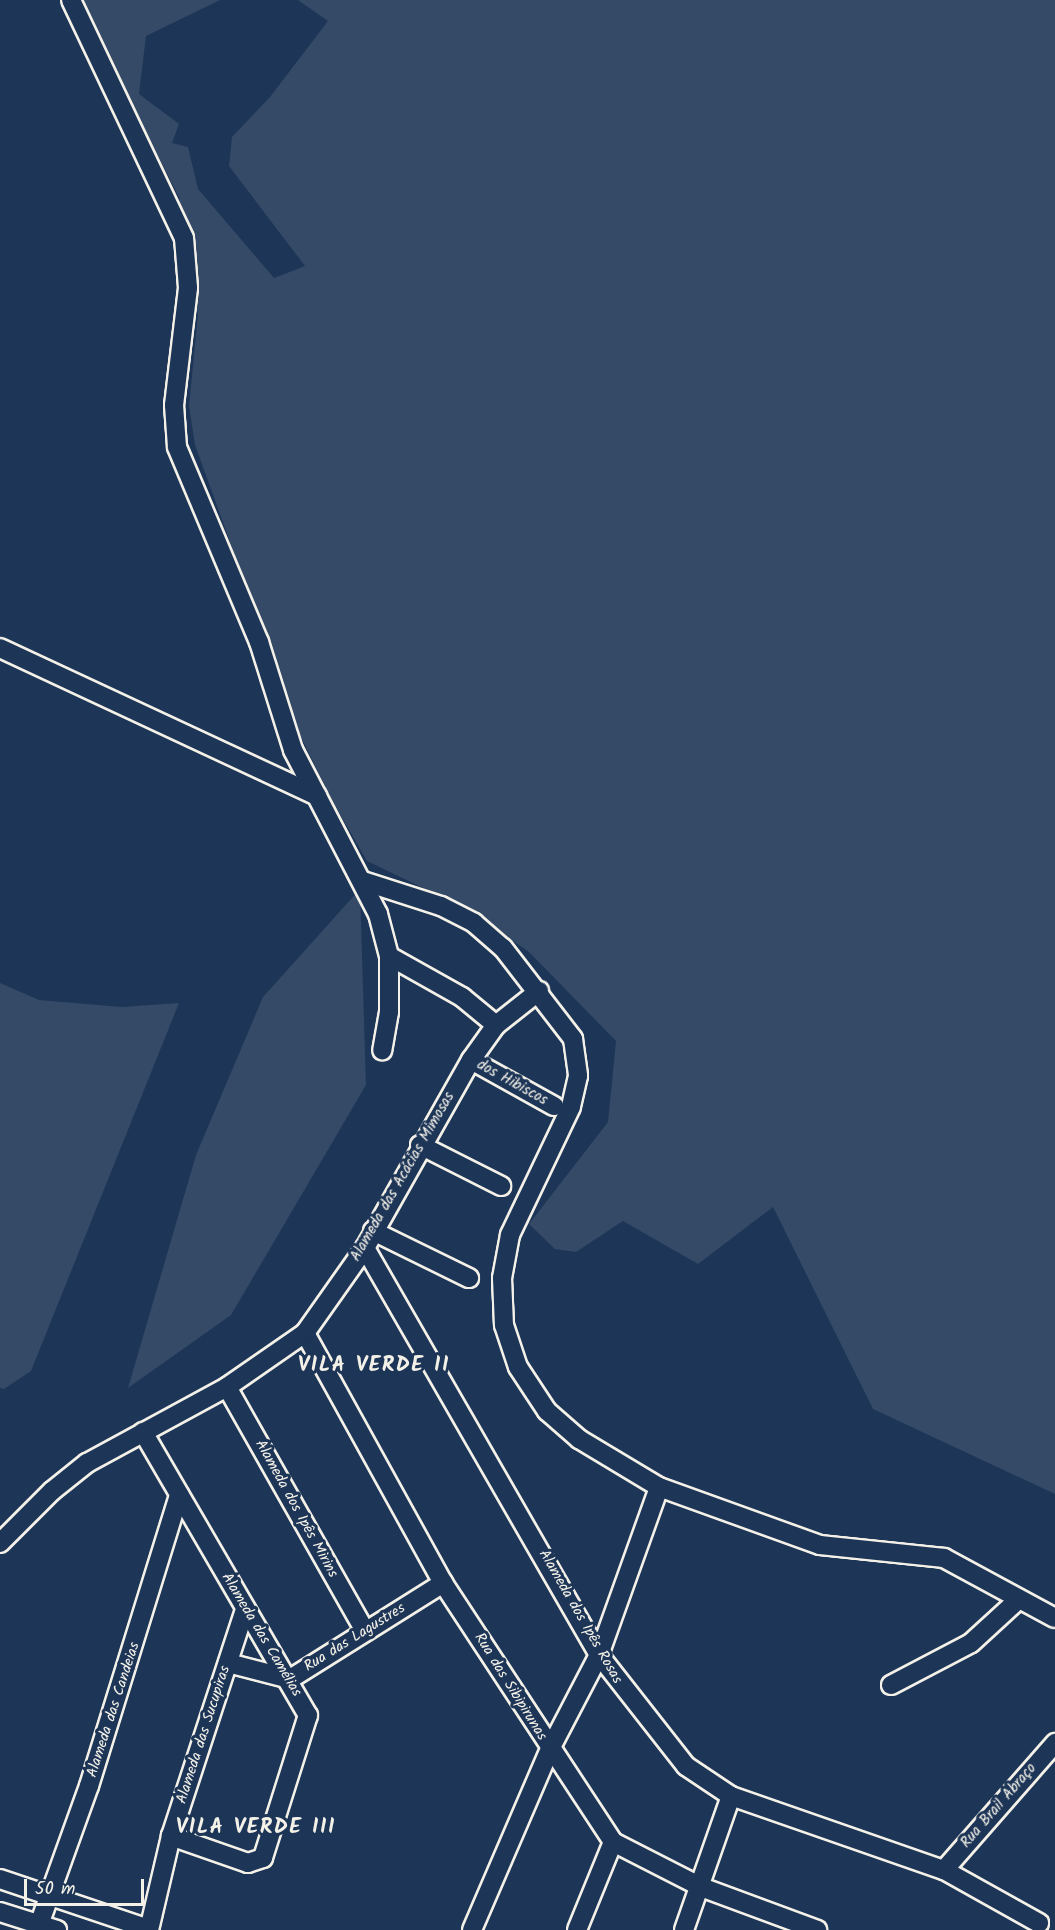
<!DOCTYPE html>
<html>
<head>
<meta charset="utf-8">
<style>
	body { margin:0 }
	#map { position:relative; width:1055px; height:1930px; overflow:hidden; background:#1d3557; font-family:Kalam,sans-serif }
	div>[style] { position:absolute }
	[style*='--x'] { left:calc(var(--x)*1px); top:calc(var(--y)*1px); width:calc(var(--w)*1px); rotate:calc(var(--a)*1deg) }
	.green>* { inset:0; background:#354a67 }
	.roads { filter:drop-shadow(2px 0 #f4f1e8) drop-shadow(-2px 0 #f4f1e8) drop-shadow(0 2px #f4f1e8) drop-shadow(0 -2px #f4f1e8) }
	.street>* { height:18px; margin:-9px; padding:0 9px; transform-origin:9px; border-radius:9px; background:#1d3557 }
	span { translate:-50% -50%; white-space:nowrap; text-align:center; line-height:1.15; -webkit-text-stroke:6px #1d3557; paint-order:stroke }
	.street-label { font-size:15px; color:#f4f1e8 }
	.district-label { font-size:21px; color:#f4f1e8; font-weight:700; letter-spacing:1.5px }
	.scale { position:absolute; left:24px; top:1879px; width:120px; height:27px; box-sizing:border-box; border:3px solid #f4f1e8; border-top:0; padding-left:8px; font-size:18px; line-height:21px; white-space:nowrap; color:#f4f1e8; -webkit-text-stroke:4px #1d3557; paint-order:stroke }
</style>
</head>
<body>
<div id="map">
	<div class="green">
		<i style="clip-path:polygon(78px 0,220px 0,146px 36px,139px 94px,179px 124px,172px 143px,188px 147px,198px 189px,274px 278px,305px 266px,229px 166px,232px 137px,270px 97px,328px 21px,298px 0,1055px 0,1055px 1494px,873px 1409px,773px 1207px,698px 1264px,623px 1221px,576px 1252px,555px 1249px,529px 1224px,608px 1122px,616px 1041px,529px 952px,465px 908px,367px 861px,334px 804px,299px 733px,195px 445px,189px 406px,198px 314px,179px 197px)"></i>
		<i style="clip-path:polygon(360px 889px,366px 1085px,231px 1315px,128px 1388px,196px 1155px,263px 997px)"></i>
		<i style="clip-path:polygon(0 983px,39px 1000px,122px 1007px,179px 1003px,31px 1371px,4px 1389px,0 1388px)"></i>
	</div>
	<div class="roads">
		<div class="street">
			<i style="--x:71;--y:0;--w:263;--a:64.6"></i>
			<i style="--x:184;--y:238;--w:50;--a:85.4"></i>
			<i style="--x:188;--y:288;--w:118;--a:96.8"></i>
			<i style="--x:174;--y:405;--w:42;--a:85.9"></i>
			<i style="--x:177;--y:447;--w:212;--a:67.2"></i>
			<i style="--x:259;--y:642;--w:113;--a:72.5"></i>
			<i style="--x:293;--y:750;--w:185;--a:62.6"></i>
			<i style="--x:378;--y:914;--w:43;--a:75.3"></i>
			<i style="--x:389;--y:956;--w:56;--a:90"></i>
			<i style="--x:389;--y:1012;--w:39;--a:100"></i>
			<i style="--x:0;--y:648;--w:350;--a:25"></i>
			<i style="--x:363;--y:881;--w:82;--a:17.8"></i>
			<i style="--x:441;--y:906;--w:37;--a:27"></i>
			<i style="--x:474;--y:923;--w:38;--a:41"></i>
			<i style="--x:503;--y:948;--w:115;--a:52.4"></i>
			<i style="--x:573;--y:1039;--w:37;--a:82"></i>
			<i style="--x:578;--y:1076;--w:32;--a:103"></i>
			<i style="--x:571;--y:1107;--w:142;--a:115.5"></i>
			<i style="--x:510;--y:1235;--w:44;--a:100.5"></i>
			<i style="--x:502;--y:1278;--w:47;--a:87.6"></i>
			<i style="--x:504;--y:1325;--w:44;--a:71.6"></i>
			<i style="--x:518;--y:1367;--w:53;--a:56.6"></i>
			<i style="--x:547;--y:1411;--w:43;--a:41.2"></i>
			<i style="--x:579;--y:1439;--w:93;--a:31"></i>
			<i style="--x:659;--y:1487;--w:171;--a:19.8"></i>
			<i style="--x:820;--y:1545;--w:125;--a:6"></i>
			<i style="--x:944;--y:1558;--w:126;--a:28.4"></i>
			<i style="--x:389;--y:956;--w:84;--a:29.3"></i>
			<i style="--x:462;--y:997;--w:44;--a:39.5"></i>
			<i style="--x:471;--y:1060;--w:95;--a:29"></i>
			<i style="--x:420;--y:1145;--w:91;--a:26.8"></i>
			<i style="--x:373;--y:1231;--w:107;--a:26.1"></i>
			<i style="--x:365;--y:1248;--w:469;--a:60.1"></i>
			<i style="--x:599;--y:1655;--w:141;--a:51.9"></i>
			<i style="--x:686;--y:1766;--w:54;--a:33.7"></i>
			<i style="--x:731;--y:1796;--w:225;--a:19.2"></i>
			<i style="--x:944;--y:1870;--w:109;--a:29.2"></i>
			<i style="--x:305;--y:1333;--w:286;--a:61.1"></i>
			<i style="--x:443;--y:1583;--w:310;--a:56.7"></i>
			<i style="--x:613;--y:1842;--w:99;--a:27.1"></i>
			<i style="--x:701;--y:1887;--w:124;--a:20.3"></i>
			<i style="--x:227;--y:1387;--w:280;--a:60.5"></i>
			<i style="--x:143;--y:1432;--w:328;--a:59.8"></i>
			<i style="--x:308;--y:1715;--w:150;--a:107.5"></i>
			<i style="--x:263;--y:1858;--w:16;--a:162"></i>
			<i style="--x:248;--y:1863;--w:82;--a:-160.7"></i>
			<i style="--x:0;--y:1543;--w:74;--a:-45"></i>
			<i style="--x:52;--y:1491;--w:45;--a:-38.7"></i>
			<i style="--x:87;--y:1463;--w:159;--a:-28.5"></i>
			<i style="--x:227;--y:1387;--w:95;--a:-34.7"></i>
			<i style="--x:305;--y:1333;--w:104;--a:-54.8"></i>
			<i style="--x:365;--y:1248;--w:216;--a:-60.6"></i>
			<i style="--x:471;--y:1060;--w:43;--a:-54.5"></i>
			<i style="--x:496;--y:1025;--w:55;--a:-38.3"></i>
			<i style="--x:228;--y:1663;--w:64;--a:14.5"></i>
			<i style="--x:290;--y:1679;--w:181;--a:-32.1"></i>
			<i style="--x:891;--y:1685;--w:90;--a:-27.7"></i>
			<i style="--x:971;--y:1643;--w:65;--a:-42.5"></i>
			<i style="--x:944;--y:1870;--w:169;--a:-48.8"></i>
			<i style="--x:0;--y:1879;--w:157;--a:18.6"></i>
			<i style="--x:0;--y:1912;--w:60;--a:17.5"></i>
			<i style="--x:40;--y:1922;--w:145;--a:-70.2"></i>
			<i style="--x:89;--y:1786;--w:305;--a:-72.8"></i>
			<i style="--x:149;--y:1930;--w:97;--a:-76.8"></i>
			<i style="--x:171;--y:1836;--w:238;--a:-71.9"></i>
			<i style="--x:472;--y:1930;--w:197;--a:-66.7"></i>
			<i style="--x:550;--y:1749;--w:106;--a:-62.5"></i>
			<i style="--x:599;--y:1655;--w:178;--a:-70.3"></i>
			<i style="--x:577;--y:1930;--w:95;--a:-67.8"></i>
			<i style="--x:684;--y:1930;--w:142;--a:-70.7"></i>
		</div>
	</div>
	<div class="street-label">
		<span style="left:512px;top:1083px;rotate:29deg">dos Hibiscos</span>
		<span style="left:403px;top:1177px;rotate:-60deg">Alameda das Acácias Mimosas</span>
		<span style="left:296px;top:1509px;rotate:61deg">Alameda dos Ipês Mirins</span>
		<span style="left:580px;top:1617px;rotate:60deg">Alameda dos Ipês Rosas</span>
		<span style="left:261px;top:1635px;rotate:59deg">Alameda das Camélias</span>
		<span style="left:355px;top:1638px;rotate:-32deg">Rua das Lagustres</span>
		<span style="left:510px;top:1687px;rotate:58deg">Rua das Sibipirunas</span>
		<span style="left:114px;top:1710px;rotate:-72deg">Alameda das Candeias</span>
		<span style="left:204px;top:1735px;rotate:-72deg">Alameda das Sucupiras</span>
		<span style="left:999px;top:1806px;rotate:-49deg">Rua Brail Abraço</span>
	</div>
	<div class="district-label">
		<span style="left:374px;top:1366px">VILA VERDE II</span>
		<span style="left:256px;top:1828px">VILA VERDE III</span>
	</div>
	<div class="scale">50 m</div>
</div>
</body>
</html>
